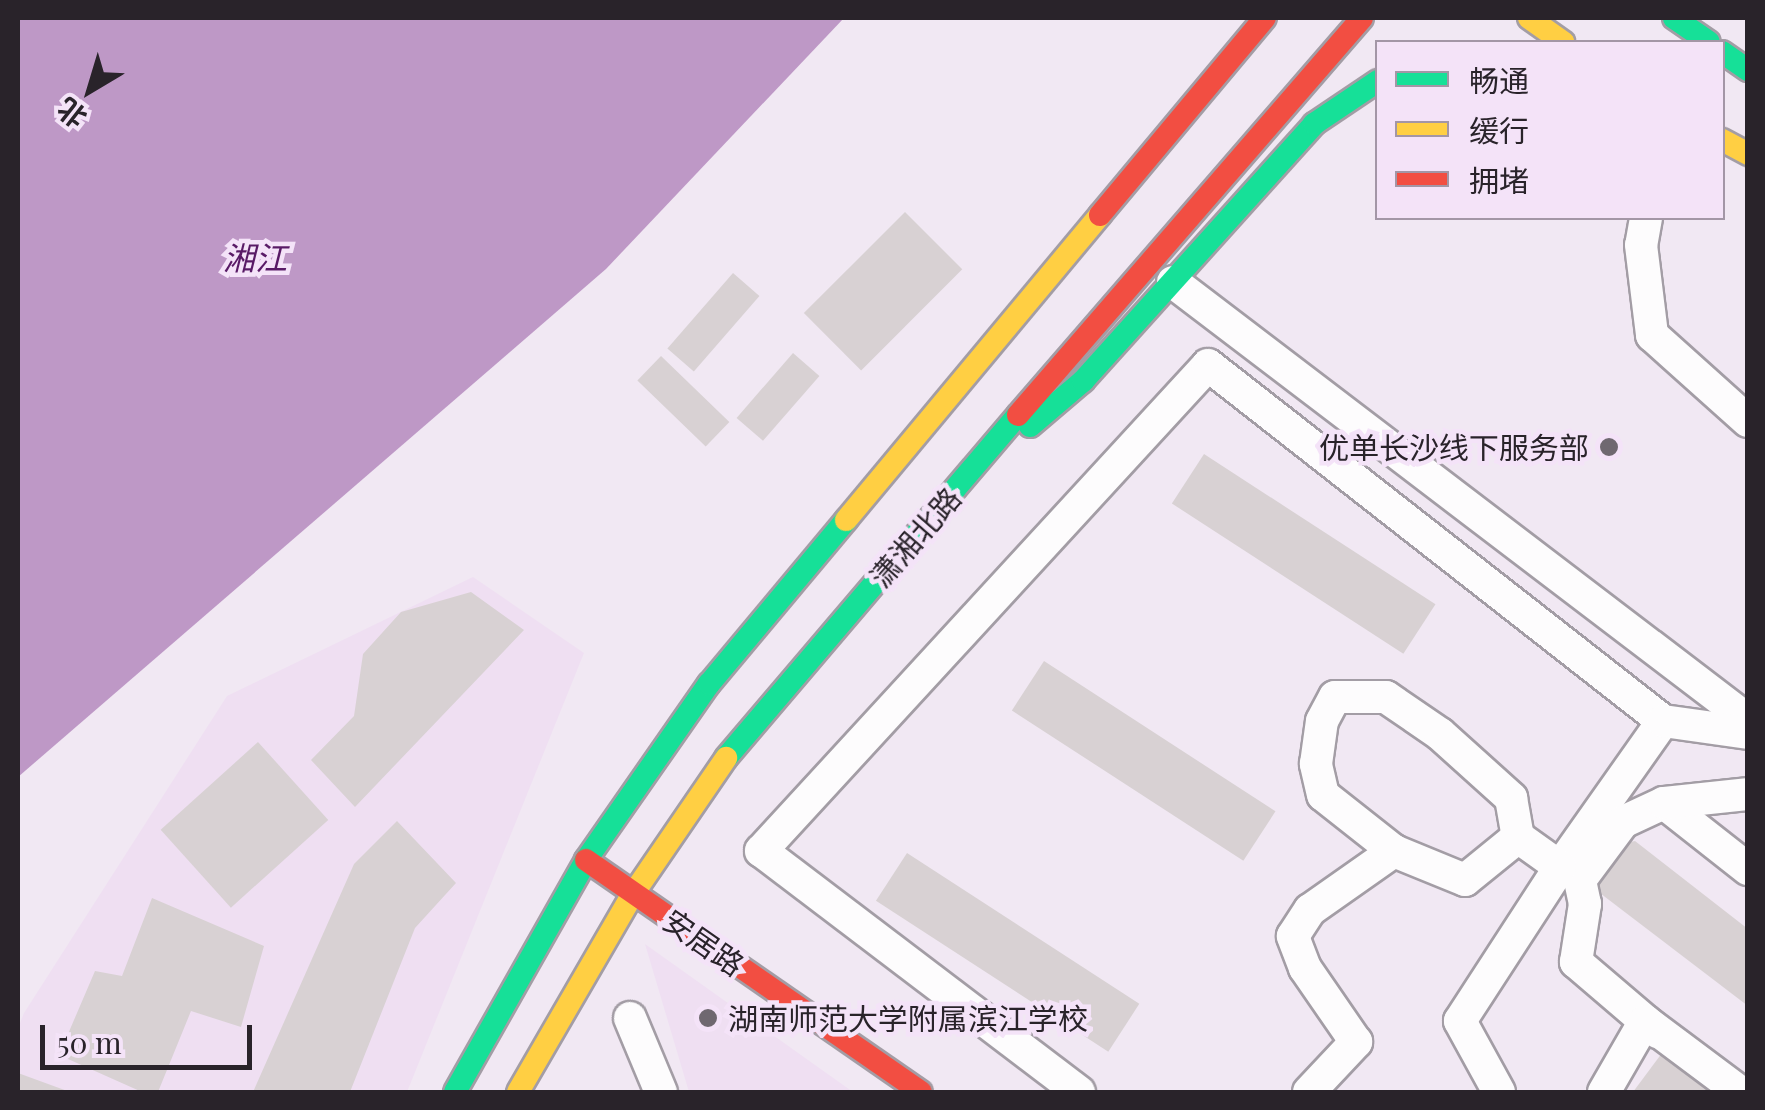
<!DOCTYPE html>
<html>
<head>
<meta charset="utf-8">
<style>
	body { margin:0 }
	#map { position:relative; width:1765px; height:1110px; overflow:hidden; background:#f1e8f3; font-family:"Playfair Display","Noto Sans SC",serif }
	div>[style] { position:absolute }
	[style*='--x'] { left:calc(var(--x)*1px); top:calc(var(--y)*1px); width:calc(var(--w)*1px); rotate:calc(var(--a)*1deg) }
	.built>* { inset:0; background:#efdff2 }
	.water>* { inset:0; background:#be98c6 }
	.building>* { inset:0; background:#d8d1d3; transform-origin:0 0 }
	.roads { filter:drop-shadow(2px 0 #a39da5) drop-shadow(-2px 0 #a39da5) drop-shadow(0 2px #a39da5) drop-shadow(0 -2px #a39da5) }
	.street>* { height:32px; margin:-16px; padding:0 16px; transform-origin:16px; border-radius:16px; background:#fdfcfd }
	.fast>* { height:22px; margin:-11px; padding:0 11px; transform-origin:11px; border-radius:11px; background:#16e098 }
	.slow>* { height:22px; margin:-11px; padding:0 11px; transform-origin:11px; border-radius:11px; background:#ffcf43 }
	.jam>* { height:22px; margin:-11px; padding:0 11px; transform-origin:11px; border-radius:11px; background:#f24e42 }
	.dots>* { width:28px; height:28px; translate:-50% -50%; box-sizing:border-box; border:5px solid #f4e3f8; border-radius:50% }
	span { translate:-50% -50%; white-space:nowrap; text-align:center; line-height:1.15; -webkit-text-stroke:9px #f4e3f8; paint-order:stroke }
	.poi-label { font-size:30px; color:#29232a }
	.right { translate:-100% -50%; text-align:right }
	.left { translate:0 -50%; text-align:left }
	.street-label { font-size:30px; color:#29232a }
	.water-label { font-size:32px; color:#591a66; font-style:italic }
	.frame { position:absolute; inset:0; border:20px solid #29232a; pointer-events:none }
	.legend { position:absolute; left:1375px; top:40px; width:350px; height:180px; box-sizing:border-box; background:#f4e3f8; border:2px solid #a396a6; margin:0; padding:12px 18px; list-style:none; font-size:30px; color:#29232a }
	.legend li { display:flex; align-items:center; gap:20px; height:50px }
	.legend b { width:50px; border:2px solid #a396a6 }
	.north { position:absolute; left:40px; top:40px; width:100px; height:100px; -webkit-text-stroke:8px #f4e3f8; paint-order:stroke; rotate:218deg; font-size:28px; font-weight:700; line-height:40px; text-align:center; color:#29232a }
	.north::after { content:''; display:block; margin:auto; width:35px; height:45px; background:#29232a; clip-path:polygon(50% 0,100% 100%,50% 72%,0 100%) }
	.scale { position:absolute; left:40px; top:1025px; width:212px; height:45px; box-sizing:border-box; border:5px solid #29232a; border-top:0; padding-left:12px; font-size:30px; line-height:35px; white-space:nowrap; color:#29232a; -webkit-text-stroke:8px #f4e3f8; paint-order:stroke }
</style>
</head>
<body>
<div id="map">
	<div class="built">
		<i style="clip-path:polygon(473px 577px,584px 653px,407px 1092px,18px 1092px,18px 1028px,24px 1013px,227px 696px)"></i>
		<i style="clip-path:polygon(645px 944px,853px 1092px,689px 1092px)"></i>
	</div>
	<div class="water">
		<i style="clip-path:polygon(18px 18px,844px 18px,606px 269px,18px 777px)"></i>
	</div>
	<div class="building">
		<i style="left:905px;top:212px;width:81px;height:143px;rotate:45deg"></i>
		<i style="left:733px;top:273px;width:35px;height:100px;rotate:41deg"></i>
		<i style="left:793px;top:353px;width:35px;height:86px;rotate:41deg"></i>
		<i style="left:661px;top:356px;width:95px;height:34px;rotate:44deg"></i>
		<i style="left:1204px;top:454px;width:276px;height:59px;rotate:33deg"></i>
		<i style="clip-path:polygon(471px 592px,524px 630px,355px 807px,311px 760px,354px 716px,363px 654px,401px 612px)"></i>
		<i style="left:1044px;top:661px;width:276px;height:59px;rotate:33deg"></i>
		<i style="left:258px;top:742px;width:105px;height:131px;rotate:48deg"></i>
		<i style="clip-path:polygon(397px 821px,456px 883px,415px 928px,350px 1092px,253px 1092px,354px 864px)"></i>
		<i style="clip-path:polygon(1635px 841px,1748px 929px,1748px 1006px,1592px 887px,1622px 844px)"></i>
		<i style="left:907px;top:853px;width:277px;height:57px;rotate:33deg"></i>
		<i style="clip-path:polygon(152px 898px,264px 946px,241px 1027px,191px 1011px,158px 1092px,142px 1092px,59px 1055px,95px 971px,122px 976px)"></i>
		<i style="clip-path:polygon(1662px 1053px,1729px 1092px,1633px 1092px)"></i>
		<i style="clip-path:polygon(18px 1073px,70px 1092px,18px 1092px)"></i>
	</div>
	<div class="roads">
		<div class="street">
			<i style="--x:1646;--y:218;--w:27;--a:100"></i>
			<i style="--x:1641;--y:245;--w:91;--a:83"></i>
			<i style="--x:1652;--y:335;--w:129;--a:41.9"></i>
			<i style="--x:1173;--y:282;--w:723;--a:37.3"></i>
			<i style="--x:1335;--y:697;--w:51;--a:0"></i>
			<i style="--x:1386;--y:697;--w:65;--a:34.4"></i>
			<i style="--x:1440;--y:734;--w:96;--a:42"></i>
			<i style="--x:1511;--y:798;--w:40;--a:80"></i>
			<i style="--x:1518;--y:837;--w:68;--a:140.9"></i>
			<i style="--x:1465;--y:880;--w:77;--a:-157.8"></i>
			<i style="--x:1394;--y:851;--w:90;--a:-141.7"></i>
			<i style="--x:1323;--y:795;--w:32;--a:-103"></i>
			<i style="--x:1316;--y:764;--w:43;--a:-82.1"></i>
			<i style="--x:1322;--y:721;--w:27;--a:-62"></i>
			<i style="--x:1664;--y:803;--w:107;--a:38.2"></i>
			<i style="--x:1560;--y:867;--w:179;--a:-54.8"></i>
			<i style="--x:630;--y:1018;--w:80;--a:67.3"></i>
			<i style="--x:1658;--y:1032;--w:108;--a:-139.5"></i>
			<i style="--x:1576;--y:962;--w:59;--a:-81.2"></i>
			<i style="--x:1585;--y:904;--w:25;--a:-102"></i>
			<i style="--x:1580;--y:880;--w:72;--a:-53.4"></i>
			<i style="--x:1623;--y:822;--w:45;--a:-24.9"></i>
			<i style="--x:1664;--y:803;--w:84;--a:-6.1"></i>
			<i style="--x:1079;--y:1092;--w:399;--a:-142.8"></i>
			<i style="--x:761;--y:851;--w:660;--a:-47.39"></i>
			<i style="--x:1208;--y:365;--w:578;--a:38.04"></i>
			<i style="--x:1663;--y:721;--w:86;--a:8"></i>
			<i style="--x:1309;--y:1092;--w:69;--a:-46.8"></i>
			<i style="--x:1356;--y:1042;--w:90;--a:-124.6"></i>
			<i style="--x:1305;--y:968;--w:34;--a:-111"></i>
			<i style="--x:1293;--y:936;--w:31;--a:-57"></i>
			<i style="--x:1310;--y:910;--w:103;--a:-35.1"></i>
			<i style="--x:1499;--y:1092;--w:81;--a:-118.8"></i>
			<i style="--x:1460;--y:1021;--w:184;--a:-57"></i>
			<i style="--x:1560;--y:867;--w:52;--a:-144.5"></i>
			<i style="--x:1604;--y:1092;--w:82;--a:-60"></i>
			<i style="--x:1645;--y:1021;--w:119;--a:36.8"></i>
		</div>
		<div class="fast">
			<i style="--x:1674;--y:18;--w:42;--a:34.4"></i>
			<i style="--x:1722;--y:52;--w:32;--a:35"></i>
			<i style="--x:1030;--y:426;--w:70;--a:-40.3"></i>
			<i style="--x:1083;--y:381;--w:346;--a:-48"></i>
			<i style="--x:1314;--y:124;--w:77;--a:-33.9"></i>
			<i style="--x:726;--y:758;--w:450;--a:-49.6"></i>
			<i style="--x:455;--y:1092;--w:266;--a:-60.5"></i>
			<i style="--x:586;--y:860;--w:215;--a:-55.1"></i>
			<i style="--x:709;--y:684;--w:214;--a:-50.1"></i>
		</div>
		<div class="slow">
			<i style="--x:1529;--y:18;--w:42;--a:35.2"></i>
			<i style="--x:1722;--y:140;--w:30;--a:28"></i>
			<i style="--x:846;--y:520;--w:397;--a:-50.2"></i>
			<i style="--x:518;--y:1092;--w:229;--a:-59.9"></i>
			<i style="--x:633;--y:894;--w:165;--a:-55.6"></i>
		</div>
		<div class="jam">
			<i style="--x:1100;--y:215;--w:257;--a:-50.1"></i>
			<i style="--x:1018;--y:415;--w:525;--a:-49.09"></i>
			<i style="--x:586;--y:860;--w:407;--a:34.7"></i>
		</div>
	</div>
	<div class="dots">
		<i style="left:1609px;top:447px;background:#6f6870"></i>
		<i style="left:708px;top:1018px;background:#6f6870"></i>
	</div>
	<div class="poi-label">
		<span class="right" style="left:1589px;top:447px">优单长沙线下服务部</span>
		<span class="left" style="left:728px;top:1018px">湖南师范大学附属滨江学校</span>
	</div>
	<div class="street-label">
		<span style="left:915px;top:537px;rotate:-49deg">潇湘北路</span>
		<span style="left:704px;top:942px;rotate:35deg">安居路</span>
	</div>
	<div class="water-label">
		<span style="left:255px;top:257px">湘江</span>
	</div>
	<div class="frame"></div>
	<ul class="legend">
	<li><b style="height:12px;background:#16e098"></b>畅通</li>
	<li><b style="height:12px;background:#ffcf43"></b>缓行</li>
	<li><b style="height:12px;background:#f24e42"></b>拥堵</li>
	</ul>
	<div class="north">北</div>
	<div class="scale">50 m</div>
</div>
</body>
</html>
